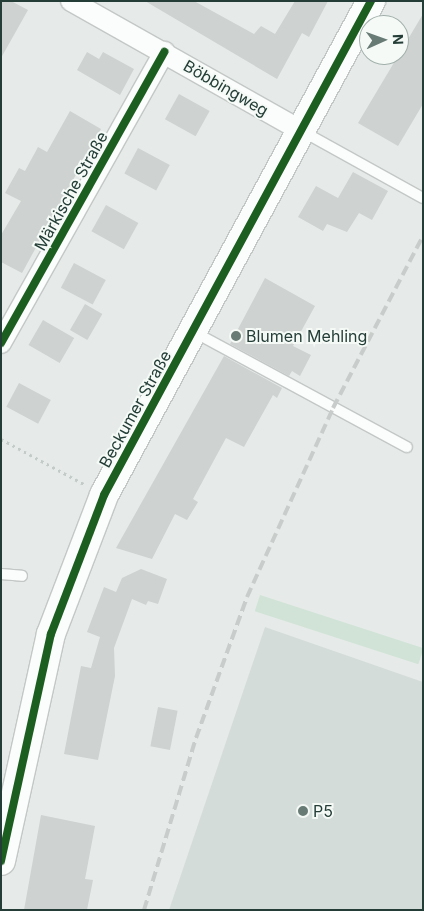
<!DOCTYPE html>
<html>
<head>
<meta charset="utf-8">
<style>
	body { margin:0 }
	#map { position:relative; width:424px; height:911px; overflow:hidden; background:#e6ebe9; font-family:Inter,sans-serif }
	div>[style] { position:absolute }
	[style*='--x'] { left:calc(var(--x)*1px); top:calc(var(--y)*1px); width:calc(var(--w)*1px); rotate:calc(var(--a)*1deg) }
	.built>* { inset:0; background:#d4dcd9 }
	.green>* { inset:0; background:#d0e3d6; transform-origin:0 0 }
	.building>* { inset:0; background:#ced2d0; transform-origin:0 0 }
	.path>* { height:3px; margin-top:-1.5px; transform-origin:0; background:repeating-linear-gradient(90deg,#c2cbc7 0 2.5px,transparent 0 6.5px) }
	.roads { filter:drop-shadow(1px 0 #c3c8c6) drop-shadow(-1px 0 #c3c8c6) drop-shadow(0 1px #c3c8c6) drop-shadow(0 -1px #c3c8c6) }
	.lane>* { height:10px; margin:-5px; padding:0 5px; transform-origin:5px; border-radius:5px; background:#fbfcfc }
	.street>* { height:20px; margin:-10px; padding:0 10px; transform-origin:10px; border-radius:10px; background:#fbfcfc }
	.secondary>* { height:28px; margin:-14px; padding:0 14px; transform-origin:14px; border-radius:14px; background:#fbfcfc }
	.rail>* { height:4px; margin-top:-2px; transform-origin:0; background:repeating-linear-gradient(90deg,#c8ccca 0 10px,transparent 0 15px) }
	.cycleway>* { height:8px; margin:-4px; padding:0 4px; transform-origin:4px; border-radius:4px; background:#1b5e20 }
	.dots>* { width:14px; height:14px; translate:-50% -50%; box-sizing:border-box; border:2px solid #f5faf7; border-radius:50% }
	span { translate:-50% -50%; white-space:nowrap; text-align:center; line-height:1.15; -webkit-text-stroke:4px #f5faf7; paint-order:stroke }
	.street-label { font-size:16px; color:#243e37 }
	.poi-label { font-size:16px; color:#243e37 }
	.left { translate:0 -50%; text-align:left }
	.frame { position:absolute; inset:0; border:2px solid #243e37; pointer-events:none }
	.north { position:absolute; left:359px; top:15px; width:50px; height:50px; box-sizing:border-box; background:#f5faf7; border:1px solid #a1afaa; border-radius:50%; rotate:88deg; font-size:14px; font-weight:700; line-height:20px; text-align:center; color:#243e37 }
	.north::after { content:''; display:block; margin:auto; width:18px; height:22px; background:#687b75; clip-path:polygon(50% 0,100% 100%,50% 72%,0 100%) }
</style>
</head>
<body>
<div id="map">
	<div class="built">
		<i style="clip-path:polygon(265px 627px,423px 682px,423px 910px,169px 910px)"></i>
	</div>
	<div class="green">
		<i style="left:260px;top:595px;width:172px;height:17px;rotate:18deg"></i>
	</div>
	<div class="building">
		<i style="clip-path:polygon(1px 1px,11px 1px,28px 10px,1px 58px)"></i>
		<i style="clip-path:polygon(145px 1px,194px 1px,254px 34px,261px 26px,275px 34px,295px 1px,328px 1px,309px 37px,302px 33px,277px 79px)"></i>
		<i style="clip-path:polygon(423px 14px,423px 104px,398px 146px,358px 123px)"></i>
		<i style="clip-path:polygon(87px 52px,99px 59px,103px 52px,134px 69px,120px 95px,77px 70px)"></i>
		<i style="left:179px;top:94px;width:35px;height:29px;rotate:29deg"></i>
		<i style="clip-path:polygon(70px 111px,101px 129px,22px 273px,1px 262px,1px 235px,21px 201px,5px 193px,19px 168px,25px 171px,38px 147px,47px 152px)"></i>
		<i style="left:138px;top:148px;width:36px;height:29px;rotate:28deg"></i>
		<i style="clip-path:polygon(353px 172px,388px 191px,372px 220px,359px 213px,347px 232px,327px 224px,323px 231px,298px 217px,316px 186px,338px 198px)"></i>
		<i style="left:106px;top:205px;width:37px;height:30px;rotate:29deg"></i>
		<i style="left:74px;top:263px;width:36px;height:28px;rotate:28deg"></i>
		<i style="clip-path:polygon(265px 278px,315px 306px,293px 346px,311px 355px,300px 376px,292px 371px,289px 376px,230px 344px)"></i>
		<i style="left:85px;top:304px;width:20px;height:30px;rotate:30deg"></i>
		<i style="left:43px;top:320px;width:36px;height:29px;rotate:30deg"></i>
		<i style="clip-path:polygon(224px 356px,282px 388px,277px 398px,273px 395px,244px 447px,226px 438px,193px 499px,198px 502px,187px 520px,175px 514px,152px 559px,116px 548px)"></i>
		<i style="left:19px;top:383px;width:36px;height:27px;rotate:28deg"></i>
		<i style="clip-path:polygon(141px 569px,167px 579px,158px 604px,148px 601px,146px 605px,132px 599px,114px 648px,115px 676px,98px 760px,64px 754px,81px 666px,91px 668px,100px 637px,87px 632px,104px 587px,116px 592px,122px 578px)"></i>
		<i style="left:158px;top:707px;width:20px;height:40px;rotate:11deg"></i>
		<i style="clip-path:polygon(41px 815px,95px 826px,85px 879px,93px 880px,87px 910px,24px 910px)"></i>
	</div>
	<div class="path">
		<i style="--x:1;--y:439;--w:94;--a:28.5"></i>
	</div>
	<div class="roads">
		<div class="lane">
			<i style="--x:302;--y:131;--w:138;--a:29"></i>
			<i style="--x:194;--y:332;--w:242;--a:28.4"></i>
			<i style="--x:1;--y:574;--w:21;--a:5"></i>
		</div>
		<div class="street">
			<i style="--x:71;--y:1;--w:265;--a:29.4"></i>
			<i style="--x:1;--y:343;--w:334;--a:-60.7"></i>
		</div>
		<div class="secondary">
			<i style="--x:1;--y:861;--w:232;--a:-77.6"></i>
			<i style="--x:51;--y:634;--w:149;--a:-69.1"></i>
			<i style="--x:104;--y:495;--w:562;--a:-61.61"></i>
		</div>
	</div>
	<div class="rail">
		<i style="--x:144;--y:910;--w:180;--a:-73.2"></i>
		<i style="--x:196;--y:738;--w:150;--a:-70.1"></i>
		<i style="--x:247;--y:597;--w:208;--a:-65.5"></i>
		<i style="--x:333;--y:408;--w:194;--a:-62.4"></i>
	</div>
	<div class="cycleway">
		<i style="--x:1;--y:343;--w:334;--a:-60.7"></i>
		<i style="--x:1;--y:861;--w:232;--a:-77.6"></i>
		<i style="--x:51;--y:634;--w:149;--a:-69.1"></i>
		<i style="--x:104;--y:495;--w:562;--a:-61.61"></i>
	</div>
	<div class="dots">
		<i style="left:236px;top:336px;background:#687b75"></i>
		<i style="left:303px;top:811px;background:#687b75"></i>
	</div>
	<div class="street-label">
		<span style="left:226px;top:88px;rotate:30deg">Böbbingweg</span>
		<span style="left:71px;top:191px;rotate:-61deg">Märkische Straße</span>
		<span style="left:135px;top:409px;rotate:-61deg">Beckumer Straße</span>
	</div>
	<div class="poi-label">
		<span class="left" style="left:246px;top:336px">Blumen Mehling</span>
		<span class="left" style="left:313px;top:811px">P5</span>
	</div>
	<div class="frame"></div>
	<div class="north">N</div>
</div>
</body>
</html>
